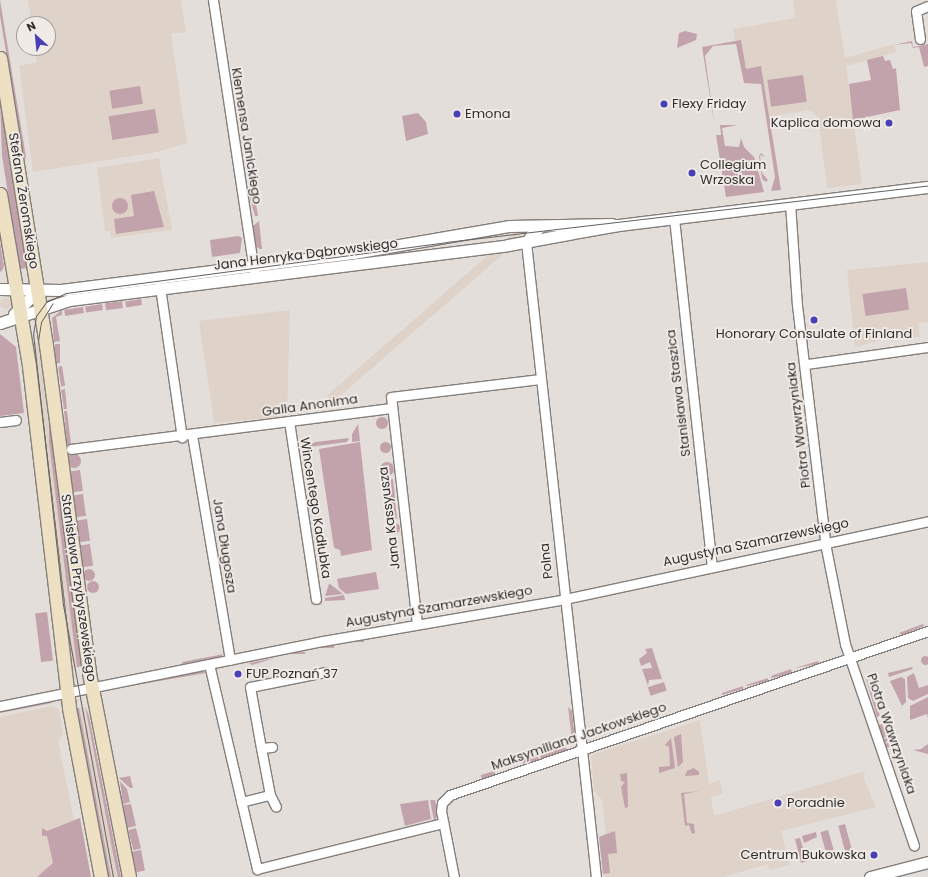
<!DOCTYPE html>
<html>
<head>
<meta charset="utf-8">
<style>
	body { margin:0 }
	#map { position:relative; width:928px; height:877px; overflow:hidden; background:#e4deda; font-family:Poppins,sans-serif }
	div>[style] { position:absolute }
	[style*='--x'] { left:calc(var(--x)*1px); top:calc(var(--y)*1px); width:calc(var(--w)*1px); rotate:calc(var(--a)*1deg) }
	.built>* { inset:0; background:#ded2c9; transform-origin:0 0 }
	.round { border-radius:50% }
	.green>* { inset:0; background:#c3a3ab; transform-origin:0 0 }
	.roads { filter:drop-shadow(1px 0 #847f7b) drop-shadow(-1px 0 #847f7b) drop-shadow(0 1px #847f7b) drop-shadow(0 -1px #847f7b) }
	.minor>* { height:9px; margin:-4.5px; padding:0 4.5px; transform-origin:4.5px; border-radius:4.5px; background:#fff }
	.tertiary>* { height:11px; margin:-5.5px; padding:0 5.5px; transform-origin:5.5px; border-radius:5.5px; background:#fff }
	.secondary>* { height:13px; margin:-6.5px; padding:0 6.5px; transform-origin:6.5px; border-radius:6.5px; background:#eee0c2 }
	.tram>* { height:1px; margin:-0.5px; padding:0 0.5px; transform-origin:0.5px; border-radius:0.5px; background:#656260 }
	.dots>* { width:11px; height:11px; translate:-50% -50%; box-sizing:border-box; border:2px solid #f1ebe7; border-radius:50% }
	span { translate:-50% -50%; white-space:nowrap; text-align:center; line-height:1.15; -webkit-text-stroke:3.5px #f1ebe7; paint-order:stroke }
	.poi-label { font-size:13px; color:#302e2d }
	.left { translate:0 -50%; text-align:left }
	.right { translate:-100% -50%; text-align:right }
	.street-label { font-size:13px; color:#302e2d }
	.north { position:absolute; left:16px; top:16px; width:40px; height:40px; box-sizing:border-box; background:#f1ebe7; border:1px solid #a49f9d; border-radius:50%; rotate:333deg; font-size:11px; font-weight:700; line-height:16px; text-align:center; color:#302e2d }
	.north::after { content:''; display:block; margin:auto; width:14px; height:18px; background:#4a40b6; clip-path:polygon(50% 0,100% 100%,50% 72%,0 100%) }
</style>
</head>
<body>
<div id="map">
	<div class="built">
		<i style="clip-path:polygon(28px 0,181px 0,186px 32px,171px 34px,187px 143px,157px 152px,33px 172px,19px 66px,37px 62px,35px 48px,48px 48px,48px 24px,32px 24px)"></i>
		<i style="clip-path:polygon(793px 0,836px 0,845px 58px,894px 44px,896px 52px,846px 66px,862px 184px,827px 188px,818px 117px,810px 110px,769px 117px,761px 67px,746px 69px,741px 41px,735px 42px,733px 29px,795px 18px)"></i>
		<i style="clip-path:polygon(159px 158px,172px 230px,111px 238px,110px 231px,105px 231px,97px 168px)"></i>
		<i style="left:516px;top:231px;width:9px;height:251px;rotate:49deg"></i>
		<i style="clip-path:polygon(928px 262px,928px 322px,918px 323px,920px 337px,881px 340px,855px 347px,847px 270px)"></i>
		<i class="round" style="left:-0.5px;top:297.5px;width:11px;height:11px"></i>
		<i style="clip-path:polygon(290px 310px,287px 416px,214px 423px,199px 321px)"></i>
		<i style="clip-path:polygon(40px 342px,77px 667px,71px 668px,32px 343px)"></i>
		<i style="clip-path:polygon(52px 706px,59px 710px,63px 734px,58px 742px,75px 825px,78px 877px,0 877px,0 717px)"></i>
		<i style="clip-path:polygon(84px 707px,114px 859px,118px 877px,111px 877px,108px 861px,79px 708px)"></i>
		<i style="clip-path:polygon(700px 720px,709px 784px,720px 780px,723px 794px,711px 797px,714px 816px,865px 771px,864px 779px,876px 807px,781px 831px,790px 865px,769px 870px,768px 864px,723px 877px,604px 877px,599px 837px,606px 832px,605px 828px,602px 800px,594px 791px,591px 755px)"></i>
	</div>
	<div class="green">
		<i style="clip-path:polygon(0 0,26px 157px,24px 160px,0 16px)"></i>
		<i style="clip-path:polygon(685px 31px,697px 34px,696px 40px,677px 48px,679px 33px)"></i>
		<i style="clip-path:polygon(741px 40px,746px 69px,761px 66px,781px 190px,771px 191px,775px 177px,761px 84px,744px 83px,736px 44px,713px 46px,705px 56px,715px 128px,702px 47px)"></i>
		<i style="clip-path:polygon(912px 41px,913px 47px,928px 44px,928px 66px,924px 67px,919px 47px,913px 48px,911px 43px,894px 45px)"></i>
		<i style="clip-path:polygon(883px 56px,885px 61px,890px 60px,893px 69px,896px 68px,900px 110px,853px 120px,849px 84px,871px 80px,867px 60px)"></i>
		<i style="left:803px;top:75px;width:27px;height:36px;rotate:82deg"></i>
		<i style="left:140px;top:86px;width:18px;height:31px;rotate:81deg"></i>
		<i style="clip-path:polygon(0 100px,27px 268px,20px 269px,2px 156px)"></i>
		<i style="left:155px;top:109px;width:24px;height:47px;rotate:81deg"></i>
		<i style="clip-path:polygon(418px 113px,426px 122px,428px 134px,406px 141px,402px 116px)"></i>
		<i style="clip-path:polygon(720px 125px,738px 125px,722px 128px,725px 146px,739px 147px,741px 138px,744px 147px,754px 157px,764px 192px,726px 197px,716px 135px,721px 135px)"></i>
		<i style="clip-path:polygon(761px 153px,765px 157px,760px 155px,762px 173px,768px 180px,766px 182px,762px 179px,759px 156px)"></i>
		<i style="clip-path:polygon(154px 191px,164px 227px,116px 234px,114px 219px,134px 216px,131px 195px)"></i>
		<i style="clip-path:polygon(254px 192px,258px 216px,255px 216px,249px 195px)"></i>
		<i class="round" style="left:112px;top:198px;width:16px;height:16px"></i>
		<i style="clip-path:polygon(259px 221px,262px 249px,260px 249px,256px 246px,253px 226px)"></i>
		<i style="clip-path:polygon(238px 236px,242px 238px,240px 253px,212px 257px,210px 240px)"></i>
		<i style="clip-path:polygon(0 241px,4px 267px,1px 272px,0 271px)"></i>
		<i style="left:906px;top:288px;width:22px;height:44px;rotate:82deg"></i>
		<i style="left:141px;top:299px;width:6px;height:16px;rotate:81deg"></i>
		<i style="left:122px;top:301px;width:7px;height:17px;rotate:82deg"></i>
		<i style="left:102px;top:304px;width:6px;height:17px;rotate:81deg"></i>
		<i style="left:83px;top:307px;width:6px;height:19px;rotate:81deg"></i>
		<i style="clip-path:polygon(62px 310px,62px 315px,56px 317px,60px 341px,54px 342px,52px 318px)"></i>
		<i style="clip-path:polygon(0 334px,16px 347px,24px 413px,0 416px)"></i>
		<i style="left:55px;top:344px;width:5px;height:19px"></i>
		<i style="left:62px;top:366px;width:20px;height:4px;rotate:81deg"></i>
		<i style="clip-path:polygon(65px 389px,67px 409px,64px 409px,61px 390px)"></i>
		<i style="clip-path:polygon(49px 404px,84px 666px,77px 667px,49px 442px)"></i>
		<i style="clip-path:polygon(64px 411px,67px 411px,71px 444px,67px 444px)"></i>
		<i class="round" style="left:376px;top:417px;width:12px;height:12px"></i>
		<i style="clip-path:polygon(358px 424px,360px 441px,352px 442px,352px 434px)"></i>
		<i style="clip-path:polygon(349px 438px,347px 442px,309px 447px,308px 443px)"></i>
		<i class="round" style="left:379.5px;top:441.5px;width:11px;height:11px"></i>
		<i style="clip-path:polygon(360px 442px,372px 550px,341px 556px,340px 550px,334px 548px,319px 449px)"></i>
		<i class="round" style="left:67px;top:454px;width:14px;height:14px"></i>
		<i class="round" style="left:380px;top:462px;width:14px;height:14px"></i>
		<i style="left:80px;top:470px;width:21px;height:10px;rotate:82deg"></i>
		<i style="clip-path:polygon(393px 479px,395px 498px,389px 499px,386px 481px)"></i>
		<i style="left:83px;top:494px;width:22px;height:10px;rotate:82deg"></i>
		<i style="clip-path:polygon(395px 500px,397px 519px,392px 520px,388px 504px)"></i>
		<i style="left:87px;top:519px;width:22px;height:10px;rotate:82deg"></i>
		<i class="round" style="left:388.5px;top:522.5px;width:11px;height:11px"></i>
		<i style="left:90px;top:544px;width:22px;height:10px;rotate:82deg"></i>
		<i class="round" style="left:83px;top:569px;width:12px;height:12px"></i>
		<i style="clip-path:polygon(376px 572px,379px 589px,346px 594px,339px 588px,337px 579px)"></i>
		<i class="round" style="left:87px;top:581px;width:12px;height:12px"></i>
		<i style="clip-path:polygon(329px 584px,330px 584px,343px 594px,325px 596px)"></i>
		<i style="clip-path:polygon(344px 595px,345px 600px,325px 601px,325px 598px)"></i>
		<i style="left:47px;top:612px;width:49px;height:12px;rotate:83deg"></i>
		<i style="clip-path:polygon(924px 626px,902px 635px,899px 633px,923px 624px)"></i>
		<i style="left:364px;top:640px;width:2px;height:30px;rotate:90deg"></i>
		<i style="left:334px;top:646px;width:2px;height:29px;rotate:90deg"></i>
		<i style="clip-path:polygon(652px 648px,662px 679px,649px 680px,648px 686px,642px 669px,652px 668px,650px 662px,641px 666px,639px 659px,647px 653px,645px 649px)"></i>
		<i style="left:305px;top:652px;width:2px;height:30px;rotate:90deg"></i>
		<i style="clip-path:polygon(224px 654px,220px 657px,182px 664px,182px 662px)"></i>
		<i class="round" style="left:920.5px;top:655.5px;width:9px;height:9px"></i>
		<i style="clip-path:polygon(275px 658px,252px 665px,249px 663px)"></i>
		<i style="clip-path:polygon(818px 661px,819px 664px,795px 668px)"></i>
		<i style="clip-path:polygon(912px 667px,913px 669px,889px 677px,888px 673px)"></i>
		<i style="clip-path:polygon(791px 669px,792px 673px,772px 678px,771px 676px)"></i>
		<i style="clip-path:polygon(202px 671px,206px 673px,113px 689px,187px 674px)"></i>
		<i style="clip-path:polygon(914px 673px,919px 688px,928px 685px,928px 694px,913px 701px,908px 698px,907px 677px)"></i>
		<i style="clip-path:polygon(901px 677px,905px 679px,906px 702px,902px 706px,890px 681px)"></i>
		<i style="clip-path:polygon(768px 678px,768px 681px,747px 686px,746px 685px)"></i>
		<i style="clip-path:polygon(866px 679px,867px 679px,880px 716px,877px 717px)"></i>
		<i style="left:664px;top:682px;width:9px;height:17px;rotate:72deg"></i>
		<i style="clip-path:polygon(743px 686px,743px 689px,722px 695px,722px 693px)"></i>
		<i style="clip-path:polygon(928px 697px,928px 718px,927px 714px,910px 720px,910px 706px)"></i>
		<i style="clip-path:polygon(52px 702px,52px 703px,0 713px,0 711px)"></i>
		<i style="clip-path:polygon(85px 706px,89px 716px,121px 877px,118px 877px,114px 859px)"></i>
		<i style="clip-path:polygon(568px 707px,572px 711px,575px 740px,572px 740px)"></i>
		<i style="clip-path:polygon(75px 708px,79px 708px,111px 877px,106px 877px)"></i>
		<i style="left:882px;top:723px;width:25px;height:4px;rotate:72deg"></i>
		<i style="clip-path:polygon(681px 734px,683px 762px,678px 767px,674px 737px)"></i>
		<i style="clip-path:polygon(671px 738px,675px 768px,659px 773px,659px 767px,670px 766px,669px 747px,665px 745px)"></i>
		<i style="clip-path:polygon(928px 744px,928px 754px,913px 750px,921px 749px)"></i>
		<i style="clip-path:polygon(564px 747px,569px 750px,541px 760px,540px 755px)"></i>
		<i style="left:538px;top:756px;width:4px;height:16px;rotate:76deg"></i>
		<i style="clip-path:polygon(694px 768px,699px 772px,699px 781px,699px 775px,685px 776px,687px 771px)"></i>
		<i style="clip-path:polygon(494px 771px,496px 775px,482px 780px,481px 775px)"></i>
		<i style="clip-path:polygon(627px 773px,628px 807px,625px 808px,621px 787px,625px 782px,621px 781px,620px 774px)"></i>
		<i style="clip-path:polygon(130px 776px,133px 788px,130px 788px,119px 778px)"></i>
		<i style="clip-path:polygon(120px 781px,127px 789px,130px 802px,123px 804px)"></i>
		<i style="clip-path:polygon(700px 791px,684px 794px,687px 823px,694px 824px,695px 833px,692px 834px,689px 825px,685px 826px,681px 793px)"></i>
		<i style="clip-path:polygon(428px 800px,431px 819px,405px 826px,400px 804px)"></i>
		<i style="clip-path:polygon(430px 800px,435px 800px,438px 815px,434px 821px)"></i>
		<i style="clip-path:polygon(131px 804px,136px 826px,127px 828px,123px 805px)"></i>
		<i style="clip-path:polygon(80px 818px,91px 877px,37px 877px,53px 863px,47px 836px,42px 836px,42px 828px,47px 831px)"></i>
		<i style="left:845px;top:824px;width:28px;height:7px;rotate:75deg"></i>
		<i style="left:136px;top:828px;width:21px;height:8px;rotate:76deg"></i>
		<i style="left:828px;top:830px;width:26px;height:8px;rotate:74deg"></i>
		<i style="clip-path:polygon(615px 831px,617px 853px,608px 854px,610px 873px,603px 874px,599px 837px)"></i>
		<i style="clip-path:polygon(816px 832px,817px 837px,804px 843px,802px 836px)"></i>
		<i style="clip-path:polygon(800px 838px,807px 861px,801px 863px,795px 839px)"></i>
		<i style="left:141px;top:850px;width:21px;height:9px;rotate:79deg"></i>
	</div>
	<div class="roads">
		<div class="minor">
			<i style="--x:213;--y:0;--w:275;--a:81.4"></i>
			<i style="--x:920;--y:39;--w:28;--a:-98"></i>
			<i style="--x:916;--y:11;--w:13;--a:-23"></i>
			<i style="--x:790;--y:203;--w:102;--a:86.1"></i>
			<i style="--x:797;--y:305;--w:245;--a:83.2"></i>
			<i style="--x:826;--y:548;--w:98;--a:78.8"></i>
			<i style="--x:845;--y:644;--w:213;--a:71.1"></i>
			<i style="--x:674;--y:218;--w:349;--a:83.8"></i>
			<i style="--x:544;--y:225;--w:17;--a:144"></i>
			<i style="--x:530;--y:235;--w:8;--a:120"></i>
			<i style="--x:526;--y:242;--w:639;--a:83.71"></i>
			<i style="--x:160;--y:287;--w:152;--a:81.7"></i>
			<i style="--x:807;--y:364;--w:122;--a:-8"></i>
			<i style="--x:289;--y:421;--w:180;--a:81.4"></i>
			<i style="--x:0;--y:422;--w:16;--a:-7"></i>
			<i style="--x:192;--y:435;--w:228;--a:80.4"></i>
			<i style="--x:71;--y:449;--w:322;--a:-7.3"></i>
			<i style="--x:417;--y:624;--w:228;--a:-96.5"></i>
			<i style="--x:391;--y:397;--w:150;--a:-6.9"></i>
			<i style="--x:209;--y:664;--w:211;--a:76.8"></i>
			<i style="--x:257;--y:869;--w:192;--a:-13.9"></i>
			<i style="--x:0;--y:706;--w:329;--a:-11.4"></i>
			<i style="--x:323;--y:641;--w:246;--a:-9.8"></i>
			<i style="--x:565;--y:599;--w:371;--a:-12.1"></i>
			<i style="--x:261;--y:748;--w:62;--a:-100.2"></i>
			<i style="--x:250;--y:687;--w:76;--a:-11.3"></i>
			<i style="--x:270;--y:795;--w:13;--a:63"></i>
			<i style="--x:241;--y:802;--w:30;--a:-14"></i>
			<i style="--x:270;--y:795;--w:48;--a:-100.8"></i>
			<i style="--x:261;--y:748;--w:11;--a:-5"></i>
			<i style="--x:454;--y:877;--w:67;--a:-101.1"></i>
			<i style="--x:441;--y:811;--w:8;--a:-83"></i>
			<i style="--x:442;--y:803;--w:11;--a:-45"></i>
			<i style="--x:450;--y:795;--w:505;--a:-18.94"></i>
		</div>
		<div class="tertiary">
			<i style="--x:0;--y:289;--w:61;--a:0.9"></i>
			<i style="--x:61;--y:290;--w:294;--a:-7.2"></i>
			<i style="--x:353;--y:253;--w:159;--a:-9.8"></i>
			<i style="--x:510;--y:226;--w:102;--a:-1.1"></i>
			<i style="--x:14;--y:314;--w:34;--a:-45"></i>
			<i style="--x:0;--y:323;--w:73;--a:-18.4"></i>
			<i style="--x:69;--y:300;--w:442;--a:-7.1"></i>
			<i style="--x:508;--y:245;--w:112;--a:-10.3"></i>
			<i style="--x:618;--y:225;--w:312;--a:-7"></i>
			<i style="--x:870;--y:877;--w:60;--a:-14.5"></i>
		</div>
		<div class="secondary">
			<i style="--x:0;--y:58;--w:291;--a:80.9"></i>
			<i style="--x:46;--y:345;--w:331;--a:82.5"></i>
			<i style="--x:89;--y:673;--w:208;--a:78.9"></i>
			<i style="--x:0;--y:194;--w:174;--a:80.4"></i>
			<i style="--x:29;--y:366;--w:344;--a:83.3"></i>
			<i style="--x:69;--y:708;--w:172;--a:79.3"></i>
		</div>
	</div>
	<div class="tram">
		<i style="--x:38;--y:341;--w:19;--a:-81"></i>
		<i style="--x:41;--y:322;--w:22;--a:-58"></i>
		<i style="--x:113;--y:877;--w:277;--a:-100.4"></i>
		<i style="--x:63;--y:605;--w:272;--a:-96.3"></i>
		<i style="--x:33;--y:335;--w:19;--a:-81"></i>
		<i style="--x:36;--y:316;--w:17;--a:-54"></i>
		<i style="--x:46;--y:302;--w:22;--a:-24"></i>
		<i style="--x:66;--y:293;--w:383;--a:-7.6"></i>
		<i style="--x:446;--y:242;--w:485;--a:-6.7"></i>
	</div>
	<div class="dots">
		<i style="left:664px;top:104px;background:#4a40b6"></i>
		<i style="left:457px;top:114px;background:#4a40b6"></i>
		<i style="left:889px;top:123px;background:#4a40b6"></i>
		<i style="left:692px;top:173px;background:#4a40b6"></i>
		<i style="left:814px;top:320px;background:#4a40b6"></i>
		<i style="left:238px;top:674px;background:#4a40b6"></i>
		<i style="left:778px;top:803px;background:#4a40b6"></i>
		<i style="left:874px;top:855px;background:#4a40b6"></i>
	</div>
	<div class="poi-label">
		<span class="left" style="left:672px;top:104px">Flexy Friday</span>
		<span class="left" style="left:465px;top:114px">Emona</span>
		<span class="right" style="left:881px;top:123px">Kaplica domowa</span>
		<span class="left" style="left:700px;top:173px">Collegium<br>Wrzoska</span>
		<span style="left:814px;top:334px">Honorary Consulate of Finland</span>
		<span class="left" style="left:246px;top:674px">FUP Poznań 37</span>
		<span class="left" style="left:787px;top:803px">Poradnie</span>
		<span class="right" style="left:866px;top:855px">Centrum Bukowska</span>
	</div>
	<div class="street-label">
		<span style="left:246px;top:136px;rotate:81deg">Klemensa Janickiego</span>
		<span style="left:23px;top:201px;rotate:81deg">Stefana Żeromskiego</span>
		<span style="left:306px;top:255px;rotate:-7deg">Jana Henryka Dąbrowskiego</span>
		<span style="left:679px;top:393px;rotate:-97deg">Stanisława Staszica</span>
		<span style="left:310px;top:406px;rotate:-8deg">Galla Anonima</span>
		<span style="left:799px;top:425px;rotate:-97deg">Piotra Wawrzyniaka</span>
		<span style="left:315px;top:508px;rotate:81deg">Wincentego Kadłubka</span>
		<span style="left:390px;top:518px;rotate:-97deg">Jana Kassyusza</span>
		<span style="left:756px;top:543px;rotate:-12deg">Augustyna Szamarzewskiego</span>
		<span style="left:224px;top:546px;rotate:81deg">Jana Długosza</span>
		<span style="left:547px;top:561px;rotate:-96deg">Polna</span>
		<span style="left:78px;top:588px;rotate:82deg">Stanisława Przybyszewskiego</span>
		<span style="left:439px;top:607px;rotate:-10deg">Augustyna Szamarzewskiego</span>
		<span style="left:891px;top:734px;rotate:71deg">Piotra Wawrzyniaka</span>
		<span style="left:579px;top:737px;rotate:-19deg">Maksymiliana Jackowskiego</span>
	</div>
	<div class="north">N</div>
</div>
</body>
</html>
